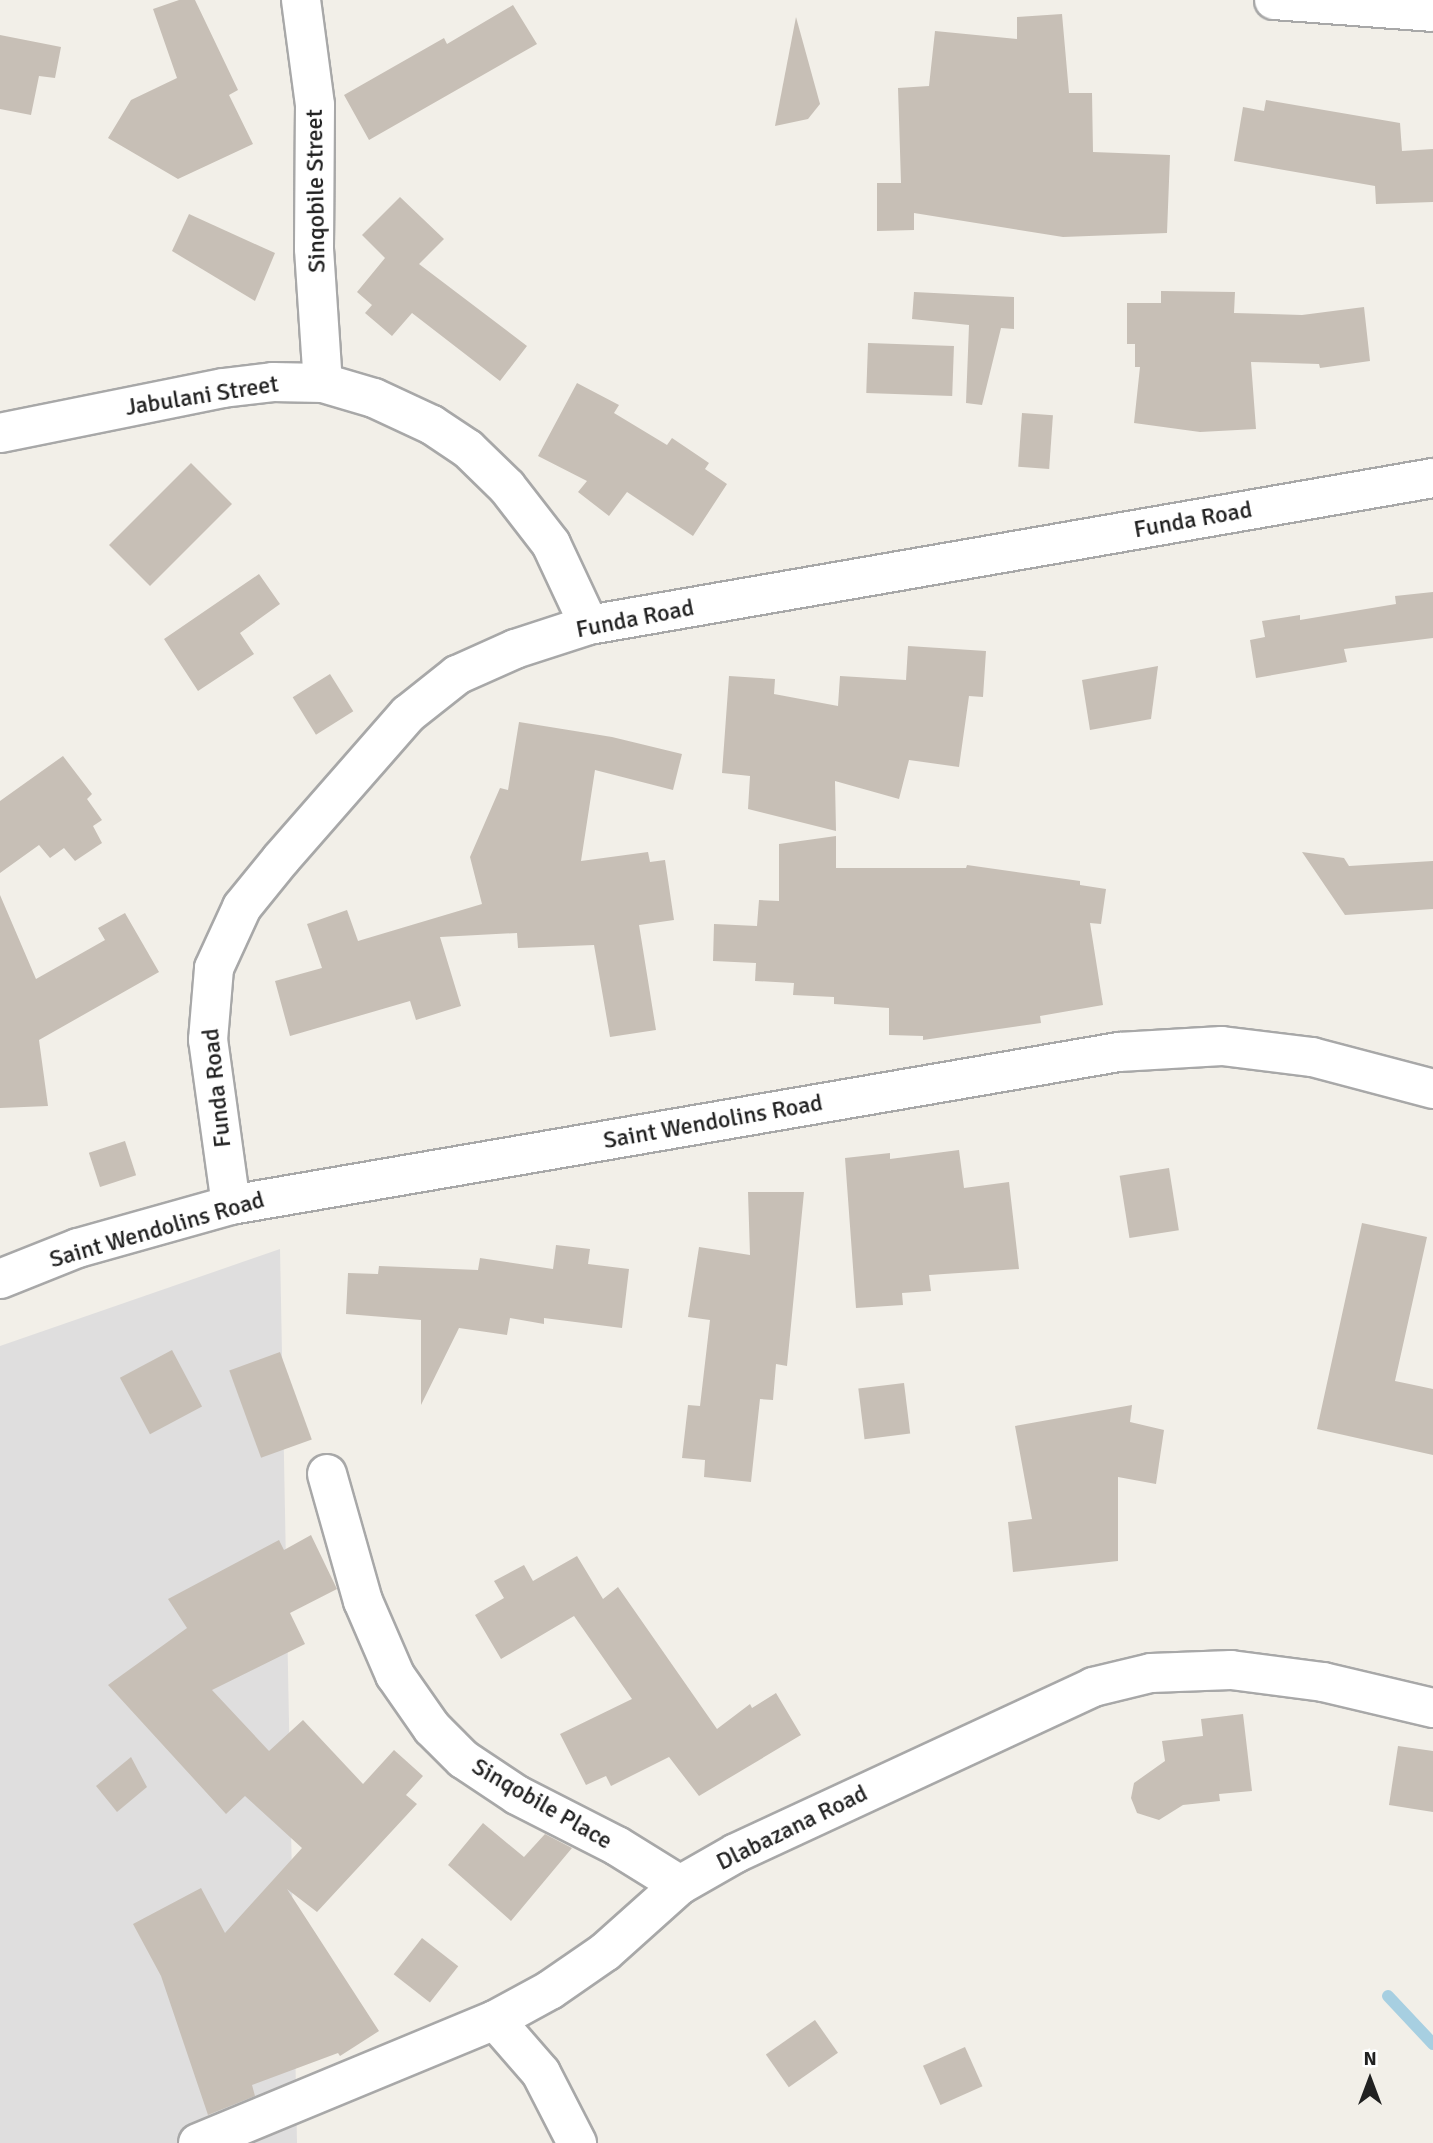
<!DOCTYPE html>
<html>
<head>
<meta charset="utf-8">
<style>
	body { margin:0 }
	#map { position:relative; width:1433px; height:2143px; overflow:hidden; background:#f2efe8; font-family:Signika,sans-serif }
	div>[style] { position:absolute }
	[style*='--x'] { left:calc(var(--x)*1px); top:calc(var(--y)*1px); width:calc(var(--w)*1px); rotate:calc(var(--a)*1deg) }
	.residential>* { inset:0; background:#dfdede }
	.stream>* { height:12px; margin:-6px; padding:0 6px; transform-origin:6px; border-radius:6px; background:#a7cfe1 }
	.building>* { inset:0; background:#c7bfb6; transform-origin:0 0 }
	.roads { filter:drop-shadow(2px 0 #a8a8a8) drop-shadow(-2px 0 #a8a8a8) drop-shadow(0 2px #a8a8a8) drop-shadow(0 -2px #a8a8a8) }
	.minor>* { height:38px; margin:-19px; padding:0 19px; transform-origin:19px; border-radius:19px; background:#fff }
	.tertiary>* { height:38px; margin:-19px; padding:0 19px; transform-origin:19px; border-radius:19px; background:#fff }
	span { translate:-50% -50%; white-space:nowrap; text-align:center; line-height:1.15; -webkit-text-stroke:6px #fff; paint-order:stroke }
	.street-label { font-size:24px; color:#212121 }
	.north { position:absolute; left:1335px; top:2045px; width:70px; height:70px; -webkit-text-stroke:5px #fff; paint-order:stroke; rotate:0deg; font-size:19px; font-weight:700; line-height:28px; text-align:center; color:#212121 }
	.north::after { content:''; display:block; margin:auto; width:24px; height:32px; background:#212121; clip-path:polygon(50% 0,100% 100%,50% 72%,0 100%) }
</style>
</head>
<body>
<div id="map">
	<div class="residential">
		<i style="clip-path:polygon(280px 1249px,297px 2143px,0 2143px,0 1346px)"></i>
	</div>
	<div class="stream">
		<i style="--x:1388;--y:1996;--w:66;--a:46.8"></i>
	</div>
	<div class="building">
		<i style="clip-path:polygon(179px 0,195px 0,238px 90px,229px 95px,253px 144px,178px 179px,108px 138px,131px 100px,177px 78px,153px 9px)"></i>
		<i style="clip-path:polygon(513px 5px,537px 44px,369px 140px,344px 95px,444px 38px,447px 44px)"></i>
		<i style="clip-path:polygon(1062px 14px,1069px 93px,1092px 93px,1093px 152px,1170px 155px,1167px 233px,1063px 237px,914px 213px,914px 230px,877px 231px,877px 183px,901px 183px,898px 88px,929px 86px,935px 31px,1017px 39px,1017px 17px)"></i>
		<i style="clip-path:polygon(796px 17px,820px 104px,808px 119px,775px 126px)"></i>
		<i style="clip-path:polygon(0 35px,61px 47px,55px 78px,39px 76px,31px 115px,0 109px)"></i>
		<i style="clip-path:polygon(1266px 100px,1400px 123px,1402px 151px,1433px 149px,1433px 202px,1376px 204px,1375px 186px,1234px 161px,1243px 107px,1264px 111px)"></i>
		<i style="clip-path:polygon(400px 197px,444px 239px,419px 264px,527px 346px,500px 381px,412px 313px,392px 336px,365px 313px,372px 305px,357px 292px,385px 258px,362px 235px)"></i>
		<i style="clip-path:polygon(189px 214px,275px 253px,255px 301px,172px 251px)"></i>
		<i style="clip-path:polygon(1161px 291px,1235px 292px,1234px 313px,1302px 315px,1364px 307px,1370px 361px,1320px 368px,1319px 364px,1251px 362px,1256px 429px,1200px 432px,1134px 423px,1140px 367px,1135px 367px,1135px 344px,1127px 344px,1127px 303px,1161px 303px)"></i>
		<i style="clip-path:polygon(914px 292px,1014px 297px,1014px 329px,1001px 328px,982px 405px,966px 403px,969px 325px,912px 319px)"></i>
		<i style="left:868px;top:343px;width:86px;height:50px;rotate:2deg"></i>
		<i style="clip-path:polygon(577px 383px,619px 405px,614px 413px,667px 445px,672px 438px,709px 463px,705px 469px,727px 484px,693px 536px,627px 492px,609px 516px,578px 492px,587px 481px,538px 456px)"></i>
		<i style="left:1022px;top:413px;width:31px;height:54px;rotate:4deg"></i>
		<i style="left:191px;top:463px;width:58px;height:116px;rotate:45deg"></i>
		<i style="clip-path:polygon(259px 574px,280px 604px,240px 633px,254px 654px,198px 691px,164px 639px)"></i>
		<i style="clip-path:polygon(1433px 592px,1433px 638px,1344px 649px,1347px 662px,1256px 678px,1250px 640px,1265px 637px,1262px 621px,1300px 615px,1300px 620px,1396px 604px,1395px 596px)"></i>
		<i style="clip-path:polygon(908px 646px,986px 651px,983px 697px,969px 696px,959px 767px,909px 760px,899px 799px,835px 781px,836px 831px,748px 809px,750px 776px,722px 773px,729px 676px,775px 679px,774px 694px,838px 706px,840px 676px,906px 680px)"></i>
		<i style="clip-path:polygon(1158px 666px,1151px 719px,1090px 730px,1082px 680px)"></i>
		<i style="left:330px;top:674px;width:44px;height:44px;rotate:58deg"></i>
		<i style="clip-path:polygon(519px 722px,612px 737px,682px 754px,673px 790px,595px 770px,581px 861px,648px 852px,650px 862px,665px 860px,674px 920px,639px 925px,656px 1030px,610px 1037px,594px 945px,518px 948px,517px 933px,440px 937px,461px 1006px,416px 1020px,410px 1001px,290px 1036px,275px 981px,322px 968px,307px 924px,347px 910px,358px 941px,482px 904px,470px 857px,500px 788px,508px 790px)"></i>
		<i style="clip-path:polygon(63px 756px,92px 794px,87px 799px,102px 820px,93px 826px,102px 843px,75px 861px,64px 848px,50px 858px,39px 845px,0 873px,0 801px)"></i>
		<i style="clip-path:polygon(836px 836px,836px 868px,966px 868px,967px 865px,1080px 881px,1080px 885px,1106px 889px,1101px 924px,1090px 923px,1103px 1005px,1040px 1016px,1041px 1023px,923px 1040px,923px 1036px,889px 1035px,889px 1008px,834px 1004px,834px 997px,793px 995px,794px 983px,755px 981px,756px 963px,713px 961px,714px 924px,757px 926px,759px 900px,779px 901px,779px 844px)"></i>
		<i style="clip-path:polygon(1302px 852px,1344px 858px,1349px 866px,1433px 861px,1433px 909px,1345px 915px)"></i>
		<i style="clip-path:polygon(0 895px,36px 979px,105px 940px,98px 928px,125px 913px,159px 972px,39px 1040px,48px 1106px,0 1108px)"></i>
		<i style="left:125px;top:1141px;width:36px;height:38px;rotate:72deg"></i>
		<i style="clip-path:polygon(959px 1150px,964px 1188px,1009px 1182px,1019px 1269px,929px 1275px,931px 1291px,902px 1293px,903px 1305px,856px 1308px,845px 1158px,890px 1153px,890px 1159px)"></i>
		<i style="left:1169px;top:1168px;width:63px;height:50px;rotate:81deg"></i>
		<i style="clip-path:polygon(748px 1192px,804px 1192px,787px 1366px,776px 1364px,773px 1400px,760px 1399px,751px 1482px,704px 1477px,705px 1460px,682px 1458px,688px 1405px,700px 1406px,710px 1320px,688px 1317px,699px 1247px,750px 1255px)"></i>
		<i style="clip-path:polygon(1362px 1223px,1427px 1237px,1395px 1381px,1433px 1389px,1433px 1455px,1317px 1429px)"></i>
		<i style="clip-path:polygon(556px 1245px,590px 1249px,588px 1264px,629px 1269px,622px 1328px,544px 1318px,544px 1324px,510px 1318px,507px 1335px,459px 1328px,421px 1405px,421px 1320px,346px 1314px,348px 1273px,378px 1274px,379px 1266px,478px 1270px,480px 1258px,553px 1269px)"></i>
		<i style="left:172px;top:1350px;width:64px;height:59px;rotate:62deg"></i>
		<i style="left:280px;top:1352px;width:93px;height:54px;rotate:70deg"></i>
		<i style="left:904px;top:1383px;width:51px;height:46px;rotate:83deg"></i>
		<i style="clip-path:polygon(1132px 1405px,1130px 1422px,1164px 1430px,1156px 1484px,1118px 1477px,1118px 1561px,1013px 1572px,1008px 1522px,1032px 1519px,1015px 1426px)"></i>
		<i style="clip-path:polygon(311px 1535px,337px 1589px,290px 1613px,305px 1644px,212px 1690px,269px 1751px,303px 1720px,363px 1784px,394px 1750px,423px 1776px,406px 1795px,417px 1804px,317px 1912px,287px 1889px,379px 2031px,340px 2056px,338px 2053px,252px 2085px,255px 2096px,208px 2115px,161px 1976px,133px 1924px,201px 1888px,225px 1933px,302px 1848px,245px 1796px,226px 1814px,108px 1685px,187px 1628px,168px 1599px,279px 1540px,284px 1550px)"></i>
		<i style="clip-path:polygon(577px 1556px,603px 1599px,618px 1587px,717px 1729px,750px 1704px,752px 1708px,776px 1693px,801px 1735px,699px 1796px,669px 1757px,611px 1786px,606px 1776px,586px 1785px,560px 1734px,632px 1699px,574px 1616px,501px 1659px,475px 1615px,504px 1598px,494px 1581px,524px 1565px,533px 1581px)"></i>
		<i style="clip-path:polygon(1243px 1714px,1252px 1791px,1219px 1794px,1220px 1801px,1183px 1805px,1159px 1820px,1137px 1813px,1131px 1798px,1134px 1783px,1165px 1761px,1162px 1741px,1203px 1736px,1201px 1719px)"></i>
		<i style="clip-path:polygon(1398px 1746px,1433px 1751px,1433px 1812px,1389px 1805px)"></i>
		<i style="clip-path:polygon(131px 1757px,147px 1787px,117px 1812px,96px 1786px)"></i>
		<i style="clip-path:polygon(483px 1823px,524px 1857px,545px 1834px,572px 1848px,511px 1921px,448px 1865px)"></i>
		<i style="left:422px;top:1938px;width:46px;height:46px;rotate:38deg"></i>
		<i style="left:815px;top:2020px;width:40px;height:60px;rotate:55deg"></i>
		<i style="left:965px;top:2047px;width:43px;height:46px;rotate:66deg"></i>
	</div>
	<div class="roads">
		<div class="minor">
			<i style="--x:301;--y:0;--w:106;--a:82.4"></i>
			<i style="--x:315;--y:105;--w:144;--a:90.4"></i>
			<i style="--x:314;--y:249;--w:134;--a:86.2"></i>
			<i style="--x:1274;--y:0;--w:159;--a:4.3"></i>
			<i style="--x:0;--y:433;--w:227;--a:-11.4"></i>
			<i style="--x:223;--y:388;--w:50;--a:-6.8"></i>
			<i style="--x:273;--y:382;--w:50;--a:1.1"></i>
			<i style="--x:323;--y:383;--w:53;--a:16.4"></i>
			<i style="--x:374;--y:398;--w:64;--a:25"></i>
			<i style="--x:432;--y:425;--w:43;--a:33.7"></i>
			<i style="--x:468;--y:449;--w:54;--a:44.3"></i>
			<i style="--x:507;--y:487;--w:72;--a:52.3"></i>
			<i style="--x:551;--y:544;--w:89;--a:64.9"></i>
			<i style="--x:231;--y:1205;--w:167;--a:-97.9"></i>
			<i style="--x:208;--y:1040;--w:72;--a:-85.2"></i>
			<i style="--x:214;--y:968;--w:67;--a:-65.3"></i>
			<i style="--x:242;--y:907;--w:62;--a:-50.9"></i>
			<i style="--x:281;--y:859;--w:193;--a:-48.8"></i>
			<i style="--x:408;--y:714;--w:63;--a:-38.5"></i>
			<i style="--x:457;--y:675;--w:64;--a:-24.1"></i>
			<i style="--x:515;--y:649;--w:78;--a:-18"></i>
			<i style="--x:589;--y:625;--w:857;--a:-9.88"></i>
			<i style="--x:327;--y:1474;--w:132;--a:74.2"></i>
			<i style="--x:363;--y:1601;--w:81;--a:66.6"></i>
			<i style="--x:395;--y:1675;--w:65;--a:55.1"></i>
			<i style="--x:432;--y:1728;--w:44;--a:45"></i>
			<i style="--x:463;--y:1759;--w:65;--a:33.7"></i>
			<i style="--x:517;--y:1795;--w:112;--a:27"></i>
			<i style="--x:617;--y:1846;--w:74;--a:31.8"></i>
			<i style="--x:495;--y:2020;--w:70;--a:49"></i>
			<i style="--x:541;--y:2073;--w:79;--a:62.8"></i>
			<i style="--x:198;--y:2143;--w:321;--a:-22.5"></i>
			<i style="--x:495;--y:2020;--w:63;--a:-28.6"></i>
			<i style="--x:550;--y:1990;--w:67;--a:-34.6"></i>
			<i style="--x:605;--y:1952;--w:101;--a:-41.8"></i>
			<i style="--x:680;--y:1885;--w:64;--a:-29.7"></i>
			<i style="--x:736;--y:1853;--w:394;--a:-24.9"></i>
			<i style="--x:1093;--y:1687;--w:60;--a:-13.6"></i>
			<i style="--x:1151;--y:1673;--w:80;--a:-2.1"></i>
			<i style="--x:1231;--y:1670;--w:93;--a:7.4"></i>
			<i style="--x:1323;--y:1682;--w:113;--a:13.3"></i>
		</div>
		<div class="tertiary">
			<i style="--x:0;--y:1279;--w:84;--a:-21.7"></i>
			<i style="--x:78;--y:1248;--w:159;--a:-15.7"></i>
			<i style="--x:231;--y:1205;--w:901;--a:-9.78"></i>
			<i style="--x:1119;--y:1052;--w:103;--a:-3.3"></i>
			<i style="--x:1222;--y:1046;--w:91;--a:7"></i>
			<i style="--x:1312;--y:1057;--w:125;--a:14.8"></i>
		</div>
	</div>
	<div class="street-label">
		<span style="left:316px;top:191px;rotate:-91deg">Sinqobile Street</span>
		<span style="left:202px;top:396px;rotate:-9deg">Jabulani Street</span>
		<span style="left:1193px;top:520px;rotate:-10deg">Funda Road</span>
		<span style="left:635px;top:619px;rotate:-11deg">Funda Road</span>
		<span style="left:217px;top:1088px;rotate:-96deg">Funda Road</span>
		<span style="left:713px;top:1122px;rotate:-10deg">Saint Wendolins Road</span>
		<span style="left:157px;top:1230px;rotate:-16deg">Saint Wendolins Road</span>
		<span style="left:542px;top:1804px;rotate:30deg">Sinqobile Place</span>
		<span style="left:792px;top:1828px;rotate:-26deg">Dlabazana Road</span>
	</div>
	<div class="north">N</div>
</div>
</body>
</html>
